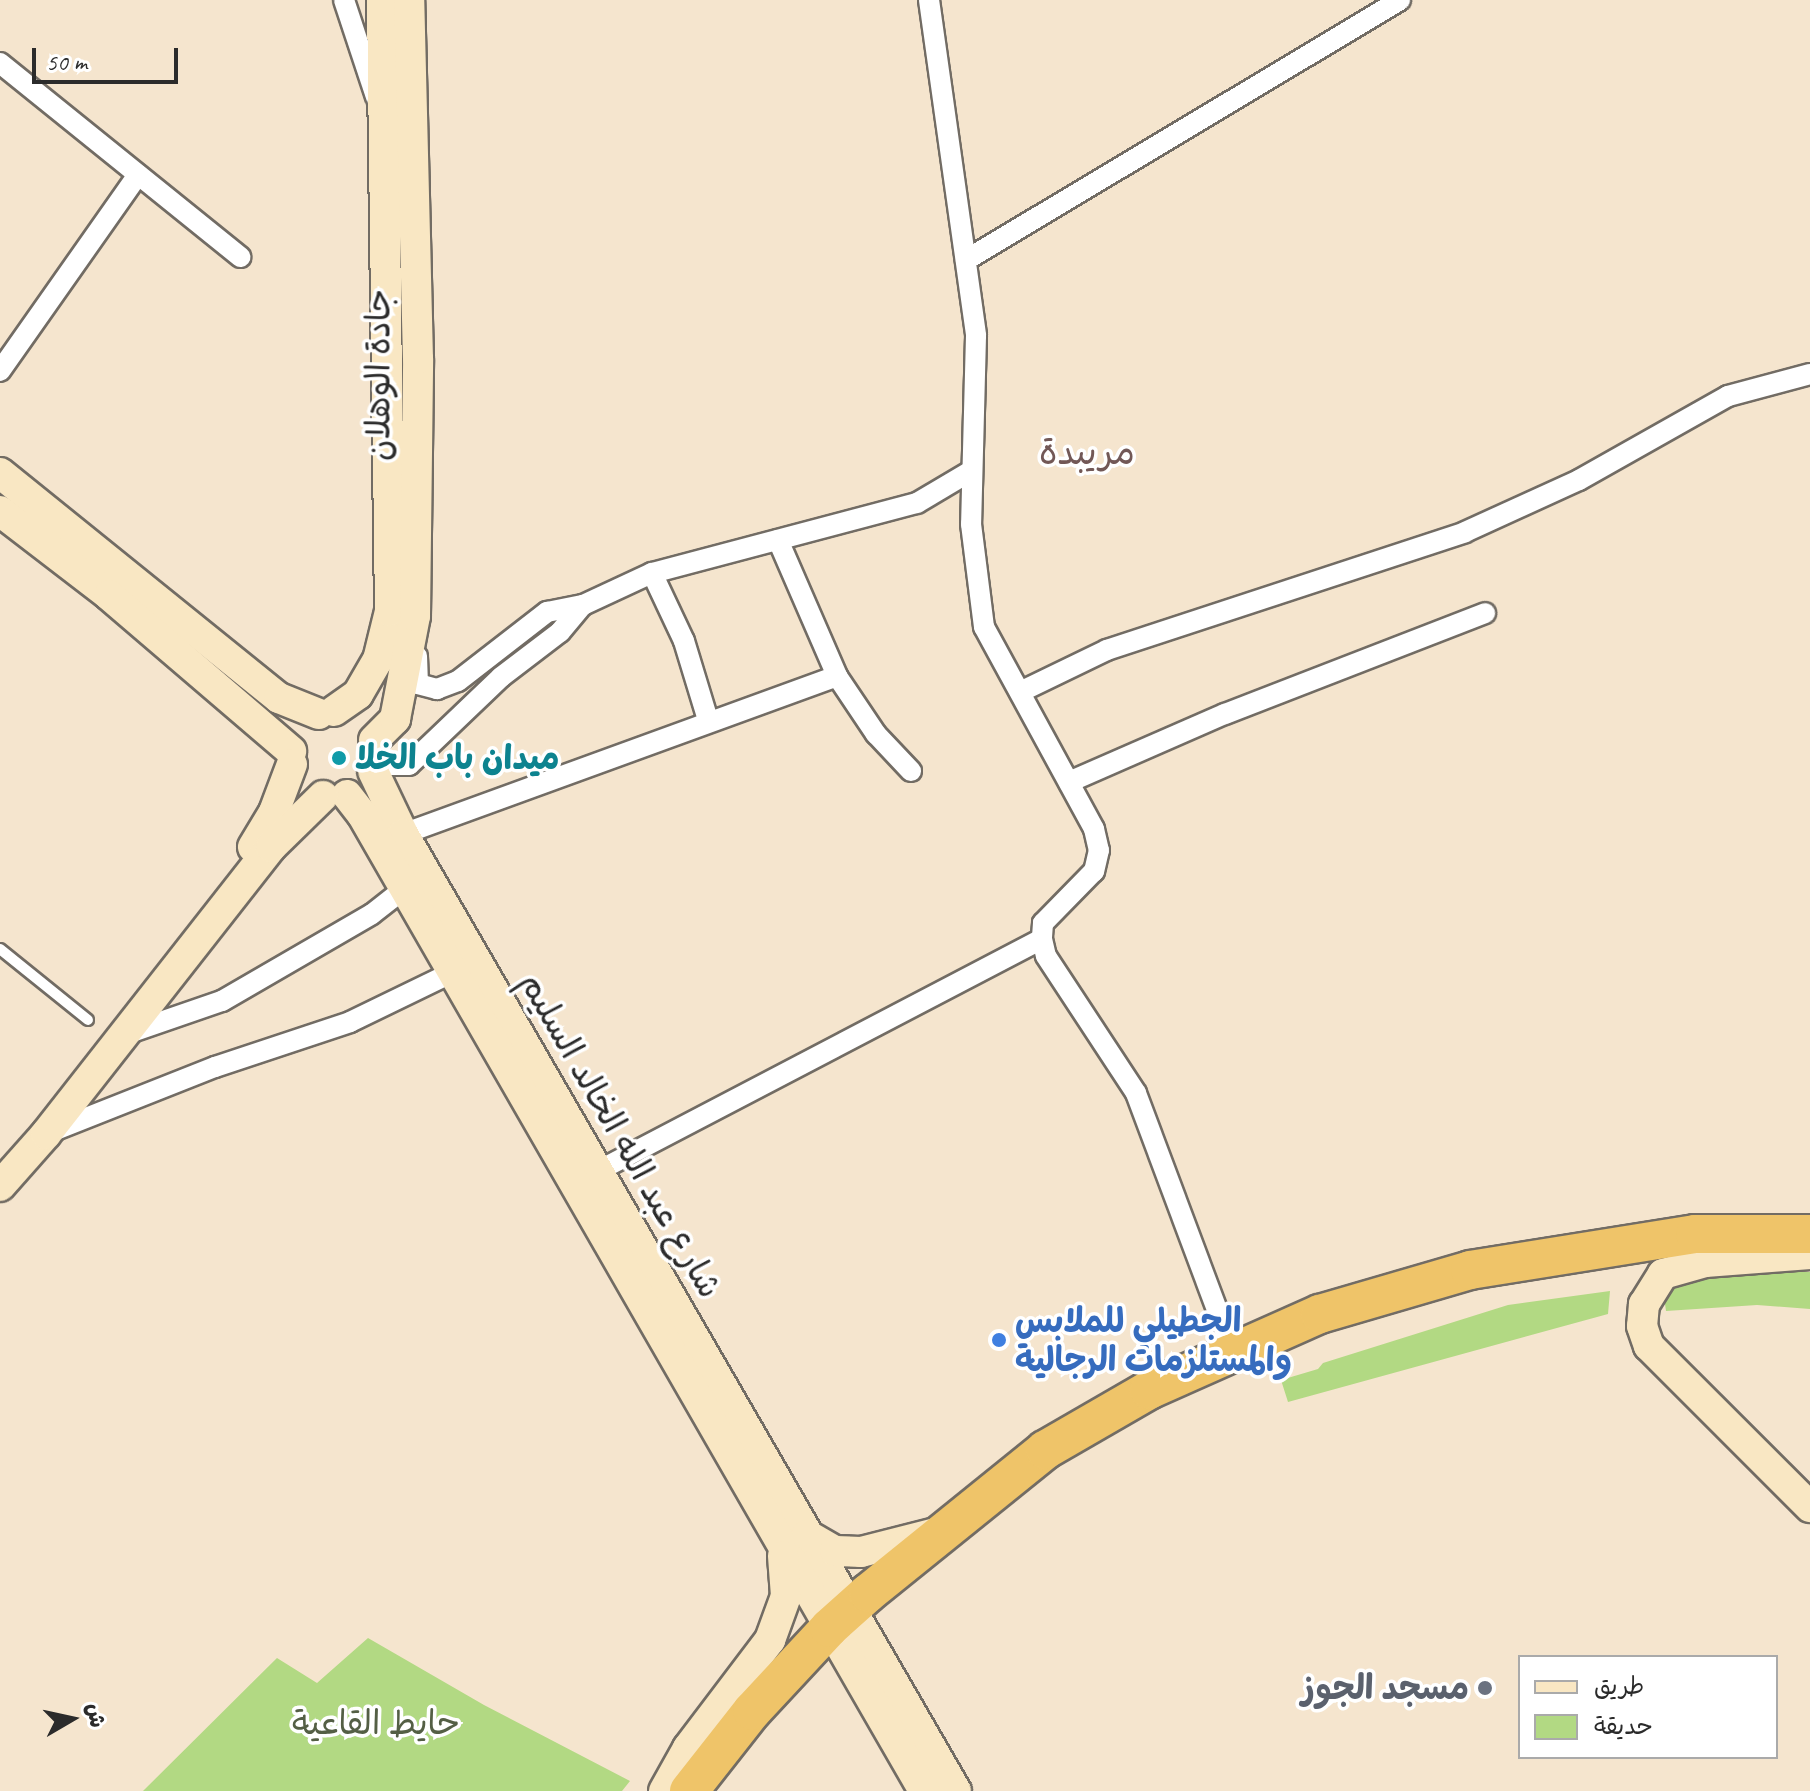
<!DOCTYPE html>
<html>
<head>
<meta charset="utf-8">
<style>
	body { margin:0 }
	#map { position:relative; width:1810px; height:1791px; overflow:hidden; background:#f5e5ce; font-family:Caveat,"Playpen Sans Arabic",sans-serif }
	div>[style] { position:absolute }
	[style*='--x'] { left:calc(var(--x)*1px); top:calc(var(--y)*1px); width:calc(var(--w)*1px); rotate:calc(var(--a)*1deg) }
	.green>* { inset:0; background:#b2d983 }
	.roads { filter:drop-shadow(2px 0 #726c64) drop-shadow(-2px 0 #726c64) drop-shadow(0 2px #726c64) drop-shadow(0 -2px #726c64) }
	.lane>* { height:10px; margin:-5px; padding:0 5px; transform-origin:5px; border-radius:5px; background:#fff }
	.street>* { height:20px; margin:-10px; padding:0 10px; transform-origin:10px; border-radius:10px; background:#fff }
	.secondary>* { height:30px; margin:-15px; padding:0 15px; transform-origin:15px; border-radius:15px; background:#f9e7c3 }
	.highway>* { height:38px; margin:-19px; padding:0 19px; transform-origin:19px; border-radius:19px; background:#efc469 }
	.dots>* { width:22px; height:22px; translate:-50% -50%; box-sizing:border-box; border:4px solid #fff; border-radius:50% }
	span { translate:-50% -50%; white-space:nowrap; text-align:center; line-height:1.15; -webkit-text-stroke:7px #fff; paint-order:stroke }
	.street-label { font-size:34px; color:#2b2b2b }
	.culture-label { font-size:34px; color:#0d838f; font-weight:700 }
	.left { translate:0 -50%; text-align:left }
	.shop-label { font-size:34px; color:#366cbe; font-weight:700 }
	.worship-label { font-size:34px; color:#5b616d; font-weight:700 }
	.right { translate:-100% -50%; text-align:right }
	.park-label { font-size:34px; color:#545f45 }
	.neighbourhood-label { font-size:36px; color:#725856 }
	.legend { position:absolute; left:1518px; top:1655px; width:260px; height:104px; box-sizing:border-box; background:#fff; border:2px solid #aaa; margin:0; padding:10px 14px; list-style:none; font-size:24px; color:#2b2b2b }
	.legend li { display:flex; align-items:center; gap:16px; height:40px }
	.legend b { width:40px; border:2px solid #aaa }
	.north { position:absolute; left:32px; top:1679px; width:80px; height:80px; -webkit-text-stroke:6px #fff; paint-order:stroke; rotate:81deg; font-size:22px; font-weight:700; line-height:32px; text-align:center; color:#2b2b2b }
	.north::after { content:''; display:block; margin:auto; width:28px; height:36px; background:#2b2b2b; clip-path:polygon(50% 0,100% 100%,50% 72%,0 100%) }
	.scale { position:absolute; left:32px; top:48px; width:146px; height:36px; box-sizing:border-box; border:4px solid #2b2b2b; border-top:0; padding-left:10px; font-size:24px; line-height:28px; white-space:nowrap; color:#2b2b2b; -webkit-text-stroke:6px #fff; paint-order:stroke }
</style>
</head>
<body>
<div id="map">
	<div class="green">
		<i style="clip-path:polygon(1736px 1270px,1810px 1272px,1810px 1309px,1757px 1305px,1666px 1311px,1663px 1290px,1672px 1276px)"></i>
		<i style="clip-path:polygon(1610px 1291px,1608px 1314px,1288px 1402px,1281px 1380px,1318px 1369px,1323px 1363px,1508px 1305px)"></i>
		<i style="clip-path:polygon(368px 1638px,484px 1705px,630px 1781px,622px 1791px,143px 1791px,277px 1658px,317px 1683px)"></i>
	</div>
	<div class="roads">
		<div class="lane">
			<i style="--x:0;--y:949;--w:113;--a:38.9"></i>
		</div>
		<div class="street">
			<i style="--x:344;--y:0;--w:102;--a:71.7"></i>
			<i style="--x:929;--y:0;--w:339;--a:82"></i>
			<i style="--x:976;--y:336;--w:188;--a:91.5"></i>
			<i style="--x:971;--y:524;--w:104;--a:82.8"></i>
			<i style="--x:984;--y:627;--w:230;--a:61.4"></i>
			<i style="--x:1094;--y:829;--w:22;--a:77"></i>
			<i style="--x:1099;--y:850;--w:22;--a:103"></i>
			<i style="--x:1094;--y:871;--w:73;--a:134.4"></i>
			<i style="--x:1043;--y:923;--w:16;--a:94"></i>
			<i style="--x:1042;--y:939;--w:17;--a:77"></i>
			<i style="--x:1046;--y:956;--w:164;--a:56.7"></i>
			<i style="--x:1136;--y:1093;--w:274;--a:69.5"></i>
			<i style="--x:0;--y:63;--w:309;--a:38.9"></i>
			<i style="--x:966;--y:260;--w:506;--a:-30.92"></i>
			<i style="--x:0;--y:371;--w:240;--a:-54.9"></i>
			<i style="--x:778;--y:540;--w:148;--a:66.5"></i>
			<i style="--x:837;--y:676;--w:70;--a:56.1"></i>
			<i style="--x:876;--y:734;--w:51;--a:46.6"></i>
			<i style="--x:652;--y:573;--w:75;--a:64.8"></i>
			<i style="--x:684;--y:641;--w:83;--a:73.1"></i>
			<i style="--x:417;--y:656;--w:28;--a:88"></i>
			<i style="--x:418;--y:684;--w:20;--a:15"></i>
			<i style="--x:437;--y:689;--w:22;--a:-21"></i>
			<i style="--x:458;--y:681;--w:113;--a:-37.8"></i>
			<i style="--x:547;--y:612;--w:37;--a:-11"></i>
			<i style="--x:583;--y:605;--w:76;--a:-24.9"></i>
			<i style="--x:652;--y:573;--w:274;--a:-14.8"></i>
			<i style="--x:917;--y:503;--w:63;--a:-30.7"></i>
			<i style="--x:1020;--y:692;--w:97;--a:-25.8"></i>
			<i style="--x:1107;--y:650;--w:377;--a:-18.2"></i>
			<i style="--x:1465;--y:532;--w:125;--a:-24.5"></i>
			<i style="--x:1579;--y:480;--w:171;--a:-29.4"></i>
			<i style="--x:1728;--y:396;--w:85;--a:-15"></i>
			<i style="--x:375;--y:765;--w:34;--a:0"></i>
			<i style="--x:409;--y:765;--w:127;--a:-43.7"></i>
			<i style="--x:501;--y:677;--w:74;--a:-37.3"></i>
			<i style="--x:560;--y:632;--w:35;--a:-50"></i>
			<i style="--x:1069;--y:782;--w:170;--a:-23.6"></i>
			<i style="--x:1225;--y:714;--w:279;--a:-21.2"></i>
			<i style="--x:403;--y:834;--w:462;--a:-20"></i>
			<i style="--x:123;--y:1035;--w:105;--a:-19"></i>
			<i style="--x:222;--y:1001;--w:173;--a:-30.1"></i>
			<i style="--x:372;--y:914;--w:42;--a:-38.2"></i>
			<i style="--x:48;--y:1133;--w:180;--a:-21.6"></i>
			<i style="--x:215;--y:1067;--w:142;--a:-18.4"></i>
			<i style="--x:350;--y:1022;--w:114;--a:-25.9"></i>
			<i style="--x:598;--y:1171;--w:501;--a:-27.59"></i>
		</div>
		<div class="secondary">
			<i style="--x:0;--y:473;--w:358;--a:38.9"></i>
			<i style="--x:279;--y:698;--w:43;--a:21.8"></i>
			<i style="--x:0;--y:511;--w:138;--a:37.6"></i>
			<i style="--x:109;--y:595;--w:240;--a:40.6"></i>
			<i style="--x:334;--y:711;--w:29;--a:-35"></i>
			<i style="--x:358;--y:694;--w:39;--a:-60"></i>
			<i style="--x:378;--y:660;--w:50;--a:-76.2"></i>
			<i style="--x:390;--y:611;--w:611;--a:-90.75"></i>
			<i style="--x:374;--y:740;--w:30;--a:-45"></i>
			<i style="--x:395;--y:719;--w:105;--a:-79"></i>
			<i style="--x:415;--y:616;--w:257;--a:-89.3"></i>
			<i style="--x:418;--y:359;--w:359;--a:-91.4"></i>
			<i style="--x:373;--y:771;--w:70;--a:64.5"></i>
			<i style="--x:403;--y:834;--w:1105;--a:59.98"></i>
			<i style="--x:347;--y:795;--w:24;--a:52"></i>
			<i style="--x:362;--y:814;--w:1127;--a:60.09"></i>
			<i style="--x:253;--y:847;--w:41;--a:-59"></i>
			<i style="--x:274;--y:812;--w:51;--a:-69.4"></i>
			<i style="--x:0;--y:1186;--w:69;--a:-48.5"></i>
			<i style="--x:46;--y:1134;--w:365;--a:-51.9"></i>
			<i style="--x:271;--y:847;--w:73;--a:-44.4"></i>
			<i style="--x:1810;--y:1254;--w:105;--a:175.6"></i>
			<i style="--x:1705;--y:1262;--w:44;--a:164.1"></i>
			<i style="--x:1663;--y:1274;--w:36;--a:122"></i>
			<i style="--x:1644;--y:1304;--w:22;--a:95"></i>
			<i style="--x:1642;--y:1326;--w:21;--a:71"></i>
			<i style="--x:1649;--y:1346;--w:228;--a:45"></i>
			<i style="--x:807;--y:1535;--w:32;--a:30"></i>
			<i style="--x:835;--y:1551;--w:26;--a:2"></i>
			<i style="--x:861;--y:1552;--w:81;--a:-14.2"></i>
			<i style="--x:664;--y:1791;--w:49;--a:-60.8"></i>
			<i style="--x:688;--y:1748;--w:136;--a:-52.8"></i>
			<i style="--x:770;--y:1640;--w:47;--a:-70"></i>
			<i style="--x:786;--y:1596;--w:40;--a:-94.3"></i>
		</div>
		<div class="highway">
			<i style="--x:689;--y:1791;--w:102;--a:-51.8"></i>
			<i style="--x:752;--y:1711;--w:113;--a:-47.1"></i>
			<i style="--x:829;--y:1628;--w:52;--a:-41.9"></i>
			<i style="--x:868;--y:1593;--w:228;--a:-38.9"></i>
			<i style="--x:1045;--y:1450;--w:120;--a:-30"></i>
			<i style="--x:1149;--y:1390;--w:187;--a:-24"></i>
			<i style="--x:1320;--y:1314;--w:156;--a:-16.3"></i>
			<i style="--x:1470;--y:1270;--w:228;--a:-9.1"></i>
			<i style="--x:1695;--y:1234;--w:115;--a:0"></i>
		</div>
	</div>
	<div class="dots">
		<i style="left:339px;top:758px;background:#0f9aa8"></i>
		<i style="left:999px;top:1340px;background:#3f7fe0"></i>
		<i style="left:1485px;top:1688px;background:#6b7280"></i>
	</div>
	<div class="street-label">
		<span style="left:378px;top:375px;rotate:-90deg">جادة الوهلان</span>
		<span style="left:621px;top:1135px;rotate:60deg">شارع عبد الله الخالد السليم</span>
	</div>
	<div class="culture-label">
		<span class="left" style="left:355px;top:758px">ميدان باب الخلا</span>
	</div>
	<div class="shop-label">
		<span class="left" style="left:1015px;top:1340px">الجطيلي للملابس<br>والمستلزمات الرجالية</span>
	</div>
	<div class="worship-label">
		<span class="right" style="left:1469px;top:1688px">مسجد الجوز</span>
	</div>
	<div class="park-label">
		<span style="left:376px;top:1723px">حايط القاعية</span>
	</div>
	<div class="neighbourhood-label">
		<span style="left:1087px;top:453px">مريبدة</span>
	</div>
	<ul class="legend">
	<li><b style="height:10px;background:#f9e7c3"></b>طريق</li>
	<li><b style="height:22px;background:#b2d983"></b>حديقة</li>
	</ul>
	<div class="north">ش</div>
	<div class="scale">50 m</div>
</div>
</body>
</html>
